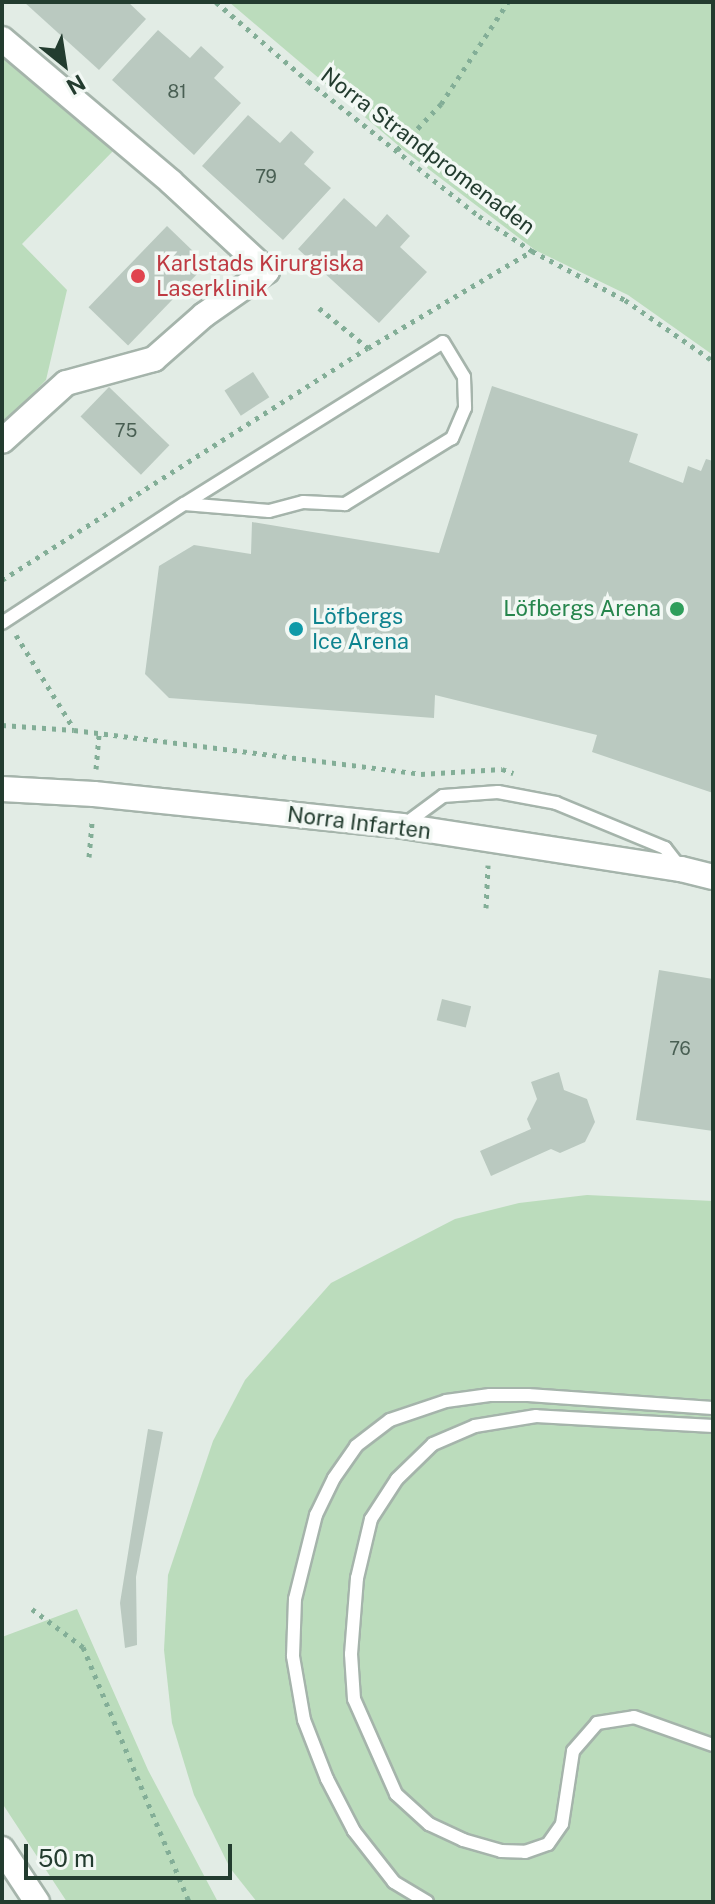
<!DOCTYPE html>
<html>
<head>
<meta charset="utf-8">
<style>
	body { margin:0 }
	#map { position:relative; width:715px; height:1904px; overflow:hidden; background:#e2ece5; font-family:"Public Sans",sans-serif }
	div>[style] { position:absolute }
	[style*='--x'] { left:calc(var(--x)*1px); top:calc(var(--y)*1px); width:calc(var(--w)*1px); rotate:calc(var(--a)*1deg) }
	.green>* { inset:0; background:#bbdcbc }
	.building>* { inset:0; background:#bac9c0; transform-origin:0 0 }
	.path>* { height:5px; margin-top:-2.5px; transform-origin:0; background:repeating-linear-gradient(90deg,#83ae97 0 4px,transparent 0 10px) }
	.roads { filter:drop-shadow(2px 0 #a5b4ab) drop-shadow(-2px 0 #a5b4ab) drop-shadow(0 2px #a5b4ab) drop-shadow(0 -2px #a5b4ab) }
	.lane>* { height:12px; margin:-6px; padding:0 6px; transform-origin:6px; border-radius:6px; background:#fff }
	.street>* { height:24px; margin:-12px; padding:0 12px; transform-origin:12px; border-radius:12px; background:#fff }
	.secondary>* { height:24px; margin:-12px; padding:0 12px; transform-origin:12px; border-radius:12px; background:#fff }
	.dots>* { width:22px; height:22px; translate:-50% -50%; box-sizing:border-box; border:4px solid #f2f8f4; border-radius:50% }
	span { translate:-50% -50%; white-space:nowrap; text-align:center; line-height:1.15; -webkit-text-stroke:7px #f2f8f4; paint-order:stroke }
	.number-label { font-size:18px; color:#495f53 }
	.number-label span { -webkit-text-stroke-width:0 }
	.street-label { font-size:22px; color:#233c2f }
	.health-label { font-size:22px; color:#be3a42 }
	.left { translate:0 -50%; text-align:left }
	.leisure-label { font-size:22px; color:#27864d }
	.right { translate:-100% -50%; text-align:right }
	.culture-label { font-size:22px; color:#0d838f }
	.frame { position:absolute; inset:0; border:4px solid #233c2f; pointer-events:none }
	.north { position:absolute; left:24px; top:24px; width:80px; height:80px; -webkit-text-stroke:6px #f2f8f4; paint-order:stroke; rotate:150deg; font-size:22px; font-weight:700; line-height:32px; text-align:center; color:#233c2f }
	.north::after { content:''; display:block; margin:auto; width:28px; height:36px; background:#233c2f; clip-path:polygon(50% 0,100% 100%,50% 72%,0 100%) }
	.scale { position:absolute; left:24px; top:1844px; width:208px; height:36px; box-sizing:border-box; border:4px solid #233c2f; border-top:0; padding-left:10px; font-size:24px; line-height:28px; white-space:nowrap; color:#233c2f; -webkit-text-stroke:6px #f2f8f4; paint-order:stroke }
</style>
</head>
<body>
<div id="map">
	<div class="green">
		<i style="clip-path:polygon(229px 2px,713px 2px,713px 355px,628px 295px,535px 250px,406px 152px)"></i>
		<i style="clip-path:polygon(2px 50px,114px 150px,22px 244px,67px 290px,46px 380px,2px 426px)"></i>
		<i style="clip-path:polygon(587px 1195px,713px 1201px,713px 1902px,257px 1902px,230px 1868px,194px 1795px,172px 1723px,164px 1650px,168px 1575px,213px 1441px,245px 1380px,331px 1283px,455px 1219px,519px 1203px)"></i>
		<i style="clip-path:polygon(77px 1609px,148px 1770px,218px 1902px,67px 1902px,2px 1803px,2px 1637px)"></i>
	</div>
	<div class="building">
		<i style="clip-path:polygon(24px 2px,128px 2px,146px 19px,99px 70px)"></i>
		<i style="clip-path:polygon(158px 30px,190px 58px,201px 46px,224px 67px,214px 78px,241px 103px,194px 155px,112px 80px)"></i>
		<i style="clip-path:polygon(248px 115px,280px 143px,291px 131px,314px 152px,304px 164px,331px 188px,283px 240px,202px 166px)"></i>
		<i style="clip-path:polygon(344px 198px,376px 227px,387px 214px,410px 236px,400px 247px,427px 272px,379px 323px,298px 249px)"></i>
		<i style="left:167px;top:226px;width:55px;height:113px;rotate:44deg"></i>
		<i style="left:253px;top:372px;width:30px;height:34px;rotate:57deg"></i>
		<i style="clip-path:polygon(492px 386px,638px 434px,629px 462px,683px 483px,688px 466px,701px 471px,706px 459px,713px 461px,713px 793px,592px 752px,597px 735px,435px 695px,434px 718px,169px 698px,145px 674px,159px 566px,194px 545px,251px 554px,252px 522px,439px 553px)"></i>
		<i style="left:109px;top:387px;width:84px;height:41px;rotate:44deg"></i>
		<i style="clip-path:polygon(659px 970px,713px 979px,713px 1131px,636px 1120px)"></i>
		<i style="left:442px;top:999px;width:30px;height:22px;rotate:14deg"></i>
		<i style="clip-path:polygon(559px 1072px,564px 1090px,587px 1099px,595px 1122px,585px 1142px,560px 1153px,551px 1149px,491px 1176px,480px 1151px,531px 1129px,527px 1119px,537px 1099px,531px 1082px)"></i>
		<i style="clip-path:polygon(148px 1429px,163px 1432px,136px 1577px,137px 1645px,125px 1648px,120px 1603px)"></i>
	</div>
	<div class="path">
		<i style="--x:216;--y:2;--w:121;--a:40.7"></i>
		<i style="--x:308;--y:81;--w:218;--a:38.3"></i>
		<i style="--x:479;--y:216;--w:64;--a:33.4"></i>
		<i style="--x:532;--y:251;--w:105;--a:27.8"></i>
		<i style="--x:625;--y:300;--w:107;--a:34.7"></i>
		<i style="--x:397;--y:150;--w:64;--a:-46.3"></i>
		<i style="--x:441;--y:104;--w:122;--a:-56.7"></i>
		<i style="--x:319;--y:308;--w:63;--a:39.2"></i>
		<i style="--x:2;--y:580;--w:433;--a:-32.4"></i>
		<i style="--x:368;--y:348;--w:191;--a:-30.6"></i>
		<i style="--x:16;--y:635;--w:110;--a:58.3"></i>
		<i style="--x:2;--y:725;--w:72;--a:4"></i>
		<i style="--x:74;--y:730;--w:350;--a:7.2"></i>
		<i style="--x:421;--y:774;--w:81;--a:-3.5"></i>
		<i style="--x:502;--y:769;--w:12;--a:20"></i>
		<i style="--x:96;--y:769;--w:34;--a:-85"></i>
		<i style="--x:89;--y:857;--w:38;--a:-85"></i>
		<i style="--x:486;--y:908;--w:43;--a:-87.3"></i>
		<i style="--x:32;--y:1609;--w:64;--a:36.7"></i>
		<i style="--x:83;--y:1647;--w:276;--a:67.4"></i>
	</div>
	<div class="roads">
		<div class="lane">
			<i style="--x:2;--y:623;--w:217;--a:-33.2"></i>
			<i style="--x:184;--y:504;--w:305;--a:-32"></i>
			<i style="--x:443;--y:342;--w:41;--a:59"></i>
			<i style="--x:464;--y:377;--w:31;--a:88"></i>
			<i style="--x:465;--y:408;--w:33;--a:113"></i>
			<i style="--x:452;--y:438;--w:126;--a:148.3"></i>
			<i style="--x:345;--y:504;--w:42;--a:-177.3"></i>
			<i style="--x:303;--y:502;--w:35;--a:165"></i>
			<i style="--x:269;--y:511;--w:85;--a:-175.3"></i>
			<i style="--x:405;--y:824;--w:47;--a:-36.4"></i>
			<i style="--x:443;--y:796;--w:55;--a:-4.2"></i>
			<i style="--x:498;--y:792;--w:59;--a:10.7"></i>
			<i style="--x:556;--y:803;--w:118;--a:22.4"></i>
			<i style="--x:665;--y:848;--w:23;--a:52"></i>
			<i style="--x:713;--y:1426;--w:177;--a:-176.8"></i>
			<i style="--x:536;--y:1416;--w:62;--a:170.7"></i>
			<i style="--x:475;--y:1426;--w:46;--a:156.8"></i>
			<i style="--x:433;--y:1444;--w:50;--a:135.8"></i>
			<i style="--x:397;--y:1479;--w:48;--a:123"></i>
			<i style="--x:371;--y:1519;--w:61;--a:103.3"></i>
			<i style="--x:357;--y:1578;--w:76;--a:94.5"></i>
			<i style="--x:351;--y:1654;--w:45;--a:86.2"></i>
			<i style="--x:354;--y:1699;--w:104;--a:66.1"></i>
			<i style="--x:396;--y:1794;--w:45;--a:42.3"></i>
			<i style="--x:429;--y:1824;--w:38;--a:25"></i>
			<i style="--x:463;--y:1840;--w:40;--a:16"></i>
			<i style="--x:501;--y:1851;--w:24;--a:2"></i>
			<i style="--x:525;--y:1852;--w:24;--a:-19"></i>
			<i style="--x:548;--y:1844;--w:24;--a:-55"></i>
			<i style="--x:562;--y:1824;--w:74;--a:-81.4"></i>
			<i style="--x:573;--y:1751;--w:37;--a:-49"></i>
			<i style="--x:597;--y:1723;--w:37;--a:-9"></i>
			<i style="--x:634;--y:1717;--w:84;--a:19.5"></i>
			<i style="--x:427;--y:1902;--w:39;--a:-149"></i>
			<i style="--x:394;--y:1882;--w:65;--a:-128.1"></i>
			<i style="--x:354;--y:1831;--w:59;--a:-117.4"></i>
			<i style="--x:327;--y:1779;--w:63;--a:-111.3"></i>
			<i style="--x:304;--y:1720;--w:65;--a:-99.8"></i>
			<i style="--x:293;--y:1656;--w:57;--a:-88"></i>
			<i style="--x:295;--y:1599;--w:87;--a:-76"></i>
			<i style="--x:316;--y:1515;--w:41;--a:-64.1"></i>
			<i style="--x:334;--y:1478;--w:39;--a:-55"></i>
			<i style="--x:356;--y:1446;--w:43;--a:-37.4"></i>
			<i style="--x:390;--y:1420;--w:59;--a:-18.7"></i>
			<i style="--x:446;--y:1401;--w:44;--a:-7.8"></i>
			<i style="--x:490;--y:1395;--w:38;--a:0"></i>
			<i style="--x:528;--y:1395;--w:185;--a:4"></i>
		</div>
		<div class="street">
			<i style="--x:2;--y:39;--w:221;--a:40.2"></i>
			<i style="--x:171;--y:182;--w:131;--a:42.8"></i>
			<i style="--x:267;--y:271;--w:77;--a:145.1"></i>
			<i style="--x:204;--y:315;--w:67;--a:138.7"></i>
			<i style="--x:154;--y:359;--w:91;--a:164.7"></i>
			<i style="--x:66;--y:383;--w:86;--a:137.8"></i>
			<i style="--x:2;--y:1849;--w:64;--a:56.6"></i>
		</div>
		<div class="secondary">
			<i style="--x:2;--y:789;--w:92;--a:3.1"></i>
			<i style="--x:94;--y:794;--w:310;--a:5.9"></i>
			<i style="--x:402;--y:826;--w:282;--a:8.8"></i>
			<i style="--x:681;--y:869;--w:33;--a:14"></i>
		</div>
	</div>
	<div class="dots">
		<i style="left:138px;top:276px;background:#e0444e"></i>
		<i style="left:677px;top:609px;background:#2e9e5b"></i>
		<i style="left:296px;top:629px;background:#0f9aa8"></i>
	</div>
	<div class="number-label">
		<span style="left:177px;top:92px">81</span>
		<span style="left:266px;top:177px">79</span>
		<span style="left:126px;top:431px">75</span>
		<span style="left:680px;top:1049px">76</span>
	</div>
	<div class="street-label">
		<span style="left:428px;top:151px;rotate:37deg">Norra Strandpromenaden</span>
		<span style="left:359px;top:823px;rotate:7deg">Norra Infarten</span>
	</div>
	<div class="health-label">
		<span class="left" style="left:156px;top:276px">Karlstads Kirurgiska<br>Laserklinik</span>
	</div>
	<div class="leisure-label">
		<span class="right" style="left:661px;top:609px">Löfbergs Arena</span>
	</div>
	<div class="culture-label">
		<span class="left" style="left:312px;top:629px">Löfbergs<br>Ice Arena</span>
	</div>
	<div class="frame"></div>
	<div class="north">N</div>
	<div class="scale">50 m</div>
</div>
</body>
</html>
